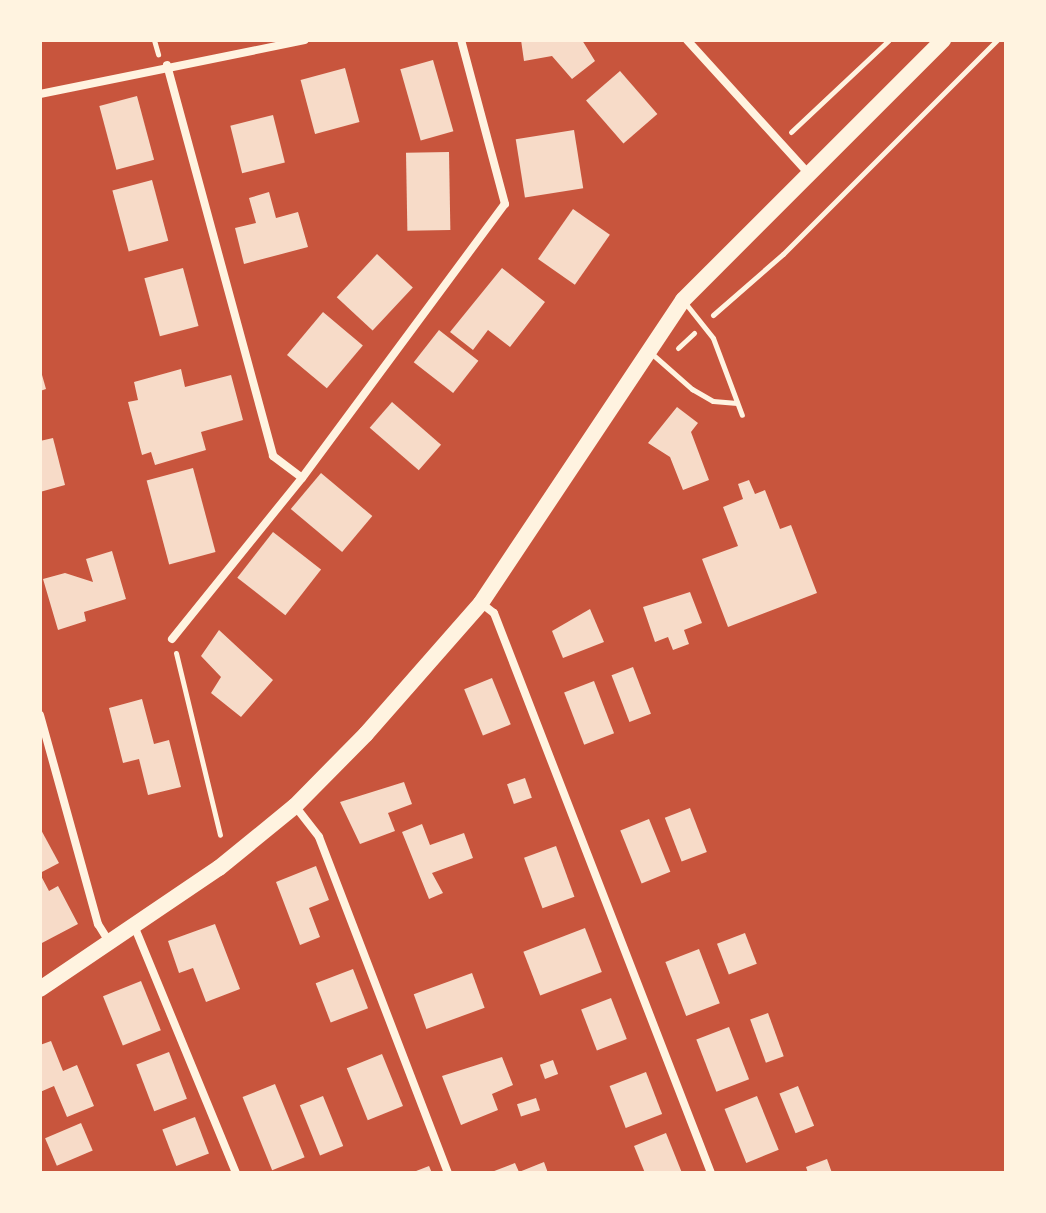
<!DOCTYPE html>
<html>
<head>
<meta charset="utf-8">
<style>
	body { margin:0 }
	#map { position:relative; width:1046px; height:1213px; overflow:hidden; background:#c8553d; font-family:Signika,sans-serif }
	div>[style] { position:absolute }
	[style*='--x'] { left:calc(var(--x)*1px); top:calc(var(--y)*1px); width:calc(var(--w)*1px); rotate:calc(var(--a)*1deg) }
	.building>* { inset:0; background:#f7dbc8; transform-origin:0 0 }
	.path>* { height:5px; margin:-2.5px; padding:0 2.5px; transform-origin:2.5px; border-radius:2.5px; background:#fff3e0 }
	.service>* { height:5px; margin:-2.5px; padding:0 2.5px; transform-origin:2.5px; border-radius:2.5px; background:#fff3e0 }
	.minor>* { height:8px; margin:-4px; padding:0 4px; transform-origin:4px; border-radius:4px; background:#fff3e0 }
	.primary>* { height:16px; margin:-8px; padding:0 8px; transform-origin:8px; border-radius:8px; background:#fff3e0 }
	span { translate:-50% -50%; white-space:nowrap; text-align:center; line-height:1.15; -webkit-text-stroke:8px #fff3e0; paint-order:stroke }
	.frame { position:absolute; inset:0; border:42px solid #fff3e0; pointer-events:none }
</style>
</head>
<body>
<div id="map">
	<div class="building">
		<i style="clip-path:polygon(521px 40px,582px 40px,595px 61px,572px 79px,552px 56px,524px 61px)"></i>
		<i style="left:433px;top:60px;width:74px;height:34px;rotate:74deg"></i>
		<i style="left:345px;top:68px;width:56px;height:46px;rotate:75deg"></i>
		<i style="left:620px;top:71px;width:57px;height:45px;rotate:49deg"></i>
		<i style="left:137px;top:96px;width:66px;height:39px;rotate:75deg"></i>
		<i style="left:273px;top:115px;width:49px;height:44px;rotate:76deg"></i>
		<i style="left:574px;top:130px;width:59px;height:59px;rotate:81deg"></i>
		<i style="left:449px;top:152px;width:78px;height:43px;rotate:89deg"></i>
		<i style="left:152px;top:180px;width:63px;height:41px;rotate:75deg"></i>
		<i style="clip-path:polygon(269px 192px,276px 218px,298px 212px,308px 247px,244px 264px,235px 228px,256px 223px,249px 198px)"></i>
		<i style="left:573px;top:209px;width:45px;height:61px;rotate:35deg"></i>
		<i style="left:377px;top:254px;width:49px;height:59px;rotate:43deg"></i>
		<i style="left:183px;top:268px;width:60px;height:40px;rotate:75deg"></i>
		<i style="clip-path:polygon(502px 268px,545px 302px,510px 347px,488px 330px,473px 350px,450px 332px)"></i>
		<i style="left:323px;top:312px;width:52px;height:56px;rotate:40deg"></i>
		<i style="left:439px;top:330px;width:50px;height:41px;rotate:38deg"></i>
		<i style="clip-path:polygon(40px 368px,46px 389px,40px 391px)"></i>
		<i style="clip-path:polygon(181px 369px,185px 387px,231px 375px,243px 420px,201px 432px,206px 450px,155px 465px,151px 452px,142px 455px,128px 402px,138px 400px,134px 382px)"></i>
		<i style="left:392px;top:402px;width:65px;height:34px;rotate:41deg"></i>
		<i style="clip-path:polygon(677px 407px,698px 423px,691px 432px,709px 480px,683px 490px,670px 457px,648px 443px)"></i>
		<i style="clip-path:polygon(53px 438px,65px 485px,40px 492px,40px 441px)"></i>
		<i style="left:193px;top:468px;width:87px;height:48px;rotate:75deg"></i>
		<i style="left:321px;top:473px;width:67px;height:47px;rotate:40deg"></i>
		<i style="clip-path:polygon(749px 480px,755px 494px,765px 490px,780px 529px,791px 525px,817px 593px,728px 627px,702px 559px,738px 546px,723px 507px,743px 499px,738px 484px)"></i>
		<i style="left:273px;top:532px;width:61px;height:58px;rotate:38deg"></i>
		<i style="clip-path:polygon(112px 551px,126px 599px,84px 612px,86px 621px,58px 630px,43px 579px,65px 573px,93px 582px,86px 559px)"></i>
		<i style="clip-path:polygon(690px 592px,702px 623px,684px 630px,689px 644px,673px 650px,668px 637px,655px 642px,643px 607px)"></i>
		<i style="clip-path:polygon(590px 609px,604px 642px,563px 658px,552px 631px)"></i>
		<i style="clip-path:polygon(219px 630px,273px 680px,241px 717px,211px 693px,221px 677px,201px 656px)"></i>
		<i style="left:633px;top:667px;width:50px;height:23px;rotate:69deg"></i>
		<i style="left:492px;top:678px;width:50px;height:30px;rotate:68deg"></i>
		<i style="left:594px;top:681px;width:56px;height:32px;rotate:69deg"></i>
		<i style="clip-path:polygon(142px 699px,154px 744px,169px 740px,181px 787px,148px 795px,139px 759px,123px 763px,109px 708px)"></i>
		<i style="left:525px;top:778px;width:21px;height:19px;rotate:71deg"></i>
		<i style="clip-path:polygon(404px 782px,412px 804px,388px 813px,395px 831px,360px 844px,340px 802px)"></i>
		<i style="left:690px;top:808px;width:47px;height:27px;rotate:69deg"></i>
		<i style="left:649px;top:819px;width:57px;height:31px;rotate:68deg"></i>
		<i style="clip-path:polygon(422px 824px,430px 845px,464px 833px,473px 858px,432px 873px,443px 893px,429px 899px,402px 832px)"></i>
		<i style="clip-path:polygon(40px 828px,59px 863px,40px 873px)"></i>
		<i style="left:556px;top:846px;width:54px;height:34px;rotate:70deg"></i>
		<i style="clip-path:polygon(316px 866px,329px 900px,309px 908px,320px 937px,300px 945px,276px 882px)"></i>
		<i style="clip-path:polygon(40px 874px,49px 891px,58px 886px,78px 924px,40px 944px)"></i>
		<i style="clip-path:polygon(215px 924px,240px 989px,206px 1002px,193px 968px,179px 973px,168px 941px)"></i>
		<i style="left:585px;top:928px;width:47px;height:66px;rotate:69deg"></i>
		<i style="left:745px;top:933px;width:33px;height:30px;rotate:69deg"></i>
		<i style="left:699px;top:949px;width:58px;height:36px;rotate:69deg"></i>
		<i style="left:353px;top:969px;width:42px;height:40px;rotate:69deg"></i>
		<i style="left:472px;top:973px;width:37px;height:62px;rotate:70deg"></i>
		<i style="left:141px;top:981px;width:53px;height:41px;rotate:68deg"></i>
		<i style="left:611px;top:998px;width:44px;height:32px;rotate:69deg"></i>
		<i style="left:768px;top:1013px;width:46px;height:19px;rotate:70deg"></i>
		<i style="left:729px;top:1027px;width:56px;height:35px;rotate:69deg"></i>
		<i style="clip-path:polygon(51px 1041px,63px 1071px,77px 1065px,94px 1106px,67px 1117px,54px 1086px,40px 1092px,40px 1045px)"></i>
		<i style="left:169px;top:1052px;width:50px;height:35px;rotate:69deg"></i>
		<i style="left:382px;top:1054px;width:56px;height:38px;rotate:68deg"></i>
		<i style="clip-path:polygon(502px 1057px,513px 1085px,492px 1094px,498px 1110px,461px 1125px,442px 1076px)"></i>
		<i style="left:553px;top:1060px;width:15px;height:14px;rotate:70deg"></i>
		<i style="left:646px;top:1072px;width:45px;height:39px;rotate:69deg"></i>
		<i style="left:275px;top:1084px;width:79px;height:35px;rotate:68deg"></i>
		<i style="left:798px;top:1086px;width:43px;height:20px;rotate:68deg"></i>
		<i style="left:323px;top:1096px;width:54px;height:25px;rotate:68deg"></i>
		<i style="left:757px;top:1096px;width:58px;height:35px;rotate:68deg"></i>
		<i style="left:536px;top:1098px;width:13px;height:20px;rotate:72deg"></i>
		<i style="left:195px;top:1117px;width:39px;height:35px;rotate:69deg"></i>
		<i style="left:81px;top:1123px;width:30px;height:39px;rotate:67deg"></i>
		<i style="clip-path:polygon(666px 1133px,682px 1173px,645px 1173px,634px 1146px)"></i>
		<i style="clip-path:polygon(827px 1159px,832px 1173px,808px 1173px,806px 1167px)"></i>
		<i style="clip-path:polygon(544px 1162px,548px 1173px,489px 1173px,515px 1163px,519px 1172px)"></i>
		<i style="clip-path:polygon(429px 1166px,432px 1173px,411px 1173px)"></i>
	</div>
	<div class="path">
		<i style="--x:154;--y:40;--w:15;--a:74"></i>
		<i style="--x:791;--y:132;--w:134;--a:-43.2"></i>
		<i style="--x:713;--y:315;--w:93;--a:-41.1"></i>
		<i style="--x:783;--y:254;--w:303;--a:-45"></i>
		<i style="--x:678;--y:348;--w:22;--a:-43"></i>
		<i style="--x:176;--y:653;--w:187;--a:76.4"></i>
	</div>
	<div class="service">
		<i style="--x:686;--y:304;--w:43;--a:51.5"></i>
		<i style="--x:713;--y:338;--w:82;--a:69.4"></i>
		<i style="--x:651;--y:353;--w:55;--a:41.3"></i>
		<i style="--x:692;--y:389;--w:24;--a:30"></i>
		<i style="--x:713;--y:401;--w:24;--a:5"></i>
	</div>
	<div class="minor">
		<i style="--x:687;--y:40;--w:178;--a:47.7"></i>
		<i style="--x:167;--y:65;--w:405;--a:74.8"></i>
		<i style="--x:273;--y:456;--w:36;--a:37"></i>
		<i style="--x:40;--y:94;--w:270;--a:-11.5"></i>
		<i style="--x:481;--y:603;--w:16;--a:38"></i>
		<i style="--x:494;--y:613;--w:601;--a:68.82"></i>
		<i style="--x:172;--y:639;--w:207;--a:-51.1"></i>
		<i style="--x:302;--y:478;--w:341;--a:-53.5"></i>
		<i style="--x:505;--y:204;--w:170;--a:-105"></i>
		<i style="--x:40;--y:715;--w:217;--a:74.5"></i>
		<i style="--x:98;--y:924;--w:22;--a:58"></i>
		<i style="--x:295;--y:806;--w:39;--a:52"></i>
		<i style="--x:319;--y:837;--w:360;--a:69"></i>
		<i style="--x:135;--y:928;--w:265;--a:67.6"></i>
	</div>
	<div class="primary">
		<i style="--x:40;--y:989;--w:216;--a:-34.1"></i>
		<i style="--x:219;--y:868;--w:98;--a:-39.2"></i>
		<i style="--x:295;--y:806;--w:101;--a:-45.4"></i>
		<i style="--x:366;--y:734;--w:174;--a:-48.7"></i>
		<i style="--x:481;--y:603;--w:364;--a:-56.3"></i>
		<i style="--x:683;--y:300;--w:368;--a:-45"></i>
	</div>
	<div class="frame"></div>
</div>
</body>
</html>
